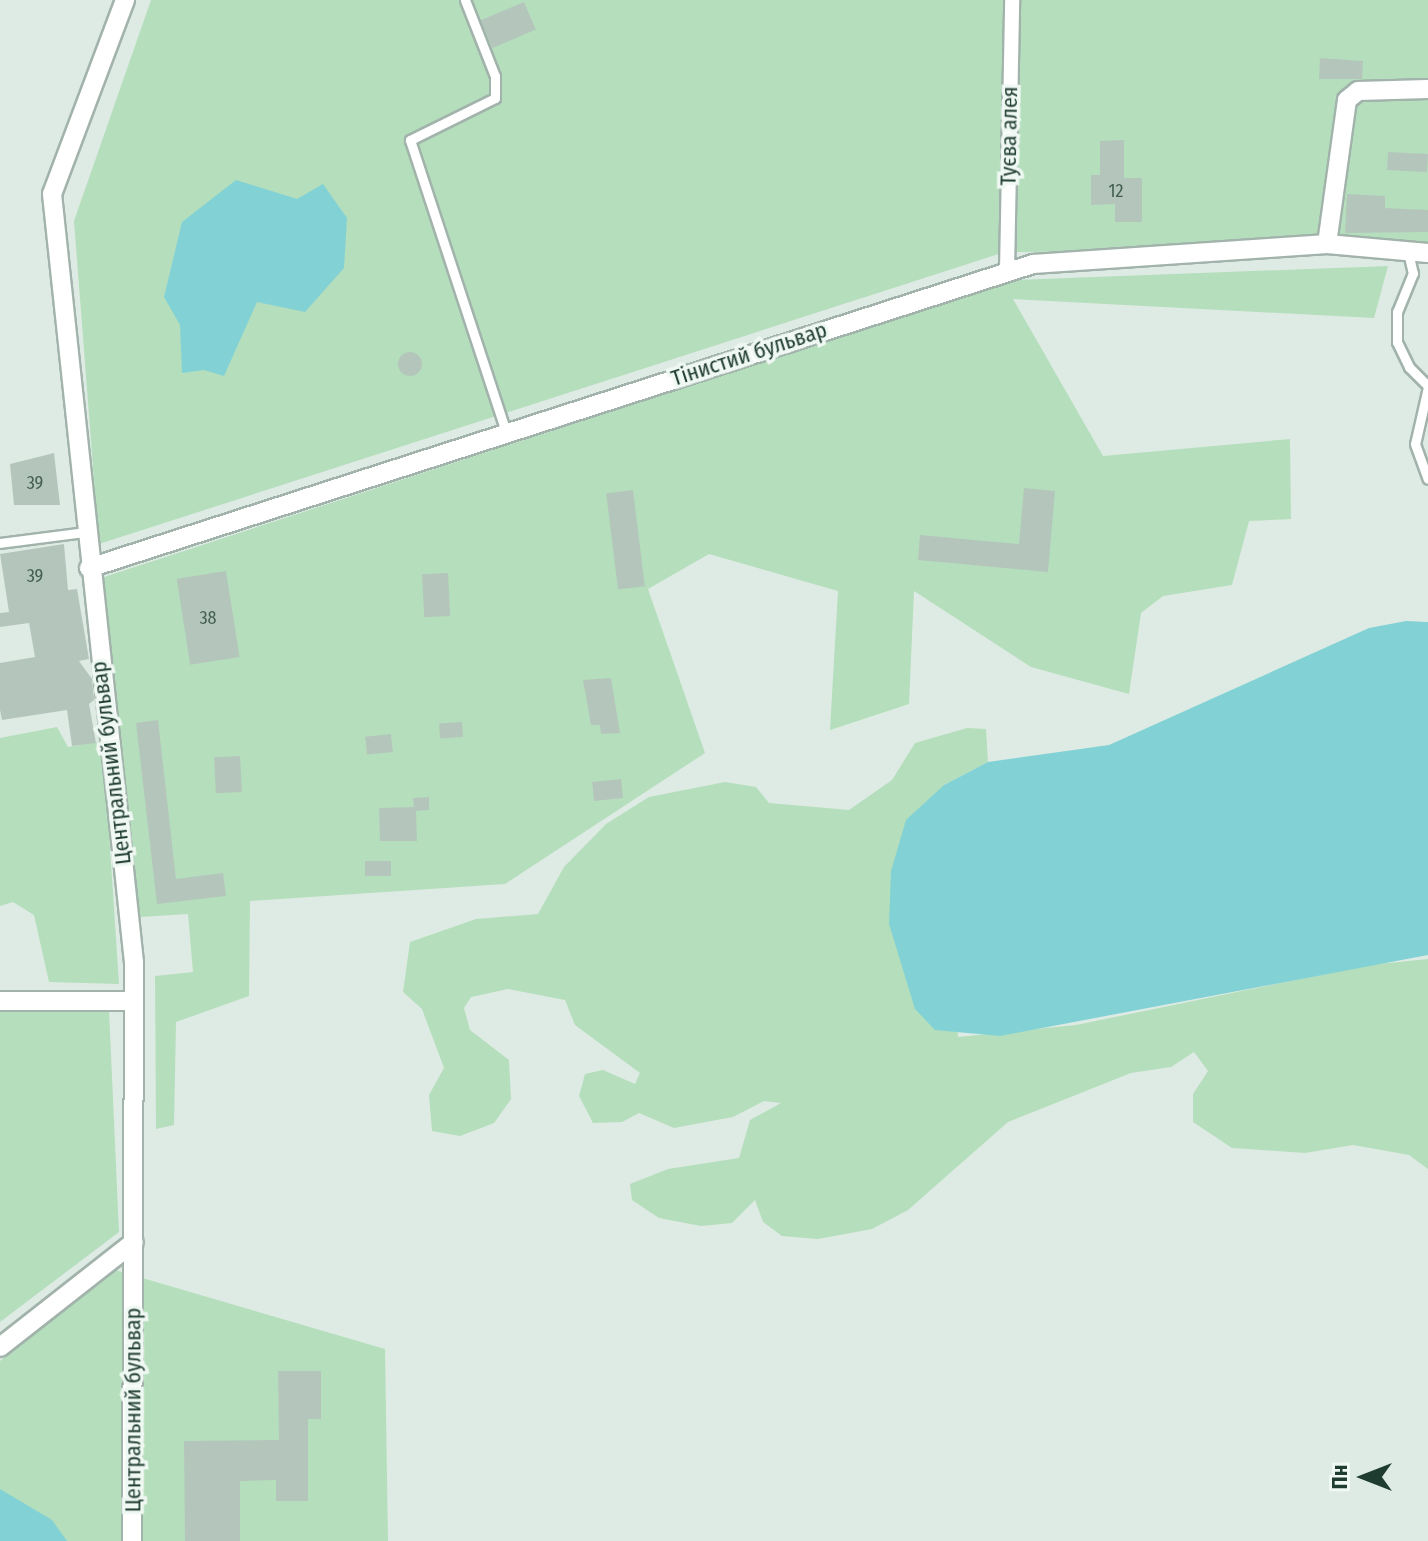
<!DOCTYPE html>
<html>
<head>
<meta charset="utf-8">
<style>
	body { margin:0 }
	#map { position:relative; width:1428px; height:1541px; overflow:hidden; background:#deebe4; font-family:"Fira Sans Condensed",sans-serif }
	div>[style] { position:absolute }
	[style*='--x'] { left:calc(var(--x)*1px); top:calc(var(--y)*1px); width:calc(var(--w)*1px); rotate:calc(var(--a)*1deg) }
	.green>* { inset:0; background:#b5debc }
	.water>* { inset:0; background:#82d2d5 }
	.building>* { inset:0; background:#b4c6bc; transform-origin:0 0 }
	.round { border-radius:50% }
	.roads { filter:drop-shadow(2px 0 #a1b3ab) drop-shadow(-2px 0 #a1b3ab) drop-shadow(0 2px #a1b3ab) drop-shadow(0 -2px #a1b3ab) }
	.service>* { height:9px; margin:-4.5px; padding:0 4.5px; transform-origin:4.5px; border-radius:4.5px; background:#fff }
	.pedestrian>* { height:14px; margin:-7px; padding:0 7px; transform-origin:7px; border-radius:7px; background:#fff }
	.minor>* { height:18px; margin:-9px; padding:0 9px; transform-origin:9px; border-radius:9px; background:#fff }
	span { translate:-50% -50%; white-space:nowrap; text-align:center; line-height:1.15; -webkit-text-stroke:7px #eff8f2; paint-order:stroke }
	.number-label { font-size:18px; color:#445e54 }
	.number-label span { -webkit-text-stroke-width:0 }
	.street-label { font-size:22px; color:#1f3c31 }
	.north { position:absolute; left:1324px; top:1437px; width:80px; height:80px; -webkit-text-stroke:6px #eff8f2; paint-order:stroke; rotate:270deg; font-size:22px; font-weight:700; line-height:32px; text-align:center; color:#1f3c31 }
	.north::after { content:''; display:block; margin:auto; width:28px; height:36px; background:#1f3c31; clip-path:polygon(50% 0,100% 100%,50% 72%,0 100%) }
</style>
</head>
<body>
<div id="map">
	<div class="green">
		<i style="clip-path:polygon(151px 0,1428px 0,1428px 248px,1005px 252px,99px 544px,74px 221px)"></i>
		<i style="clip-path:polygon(1388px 266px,1374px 318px,1013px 299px,1103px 456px,1290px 439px,1291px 519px,1249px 521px,1232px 585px,1163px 596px,1141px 613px,1129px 694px,1031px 667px,914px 591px,909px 704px,830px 730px,838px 591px,709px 554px,648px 589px,705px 753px,505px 884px,250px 901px,249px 996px,176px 1022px,174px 1125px,156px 1129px,155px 976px,193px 972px,188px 914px,140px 917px,101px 578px,1014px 280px)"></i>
		<i style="clip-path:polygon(57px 727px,68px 747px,103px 741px,119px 984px,49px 982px,34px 915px,13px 902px,0 906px,0 738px)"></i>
		<i style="clip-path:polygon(967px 728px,986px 729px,988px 762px,944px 785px,958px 1037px,1076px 1025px,1369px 965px,1428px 959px,1428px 1169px,1409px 1155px,1353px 1145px,1305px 1153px,1232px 1148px,1193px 1122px,1193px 1094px,1208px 1071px,1194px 1052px,1171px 1067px,1131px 1073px,1008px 1122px,908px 1210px,872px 1229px,818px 1239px,782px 1236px,763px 1222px,755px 1200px,732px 1223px,701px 1226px,659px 1218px,632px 1200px,630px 1184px,668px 1169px,739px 1158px,750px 1120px,781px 1103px,764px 1101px,733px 1117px,674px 1128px,639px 1113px,622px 1122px,593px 1123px,579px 1096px,585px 1074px,603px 1070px,635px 1084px,640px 1073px,575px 1025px,565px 1000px,508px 989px,471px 997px,464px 1008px,470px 1030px,509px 1060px,511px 1099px,494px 1123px,460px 1136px,432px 1131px,429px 1095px,444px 1068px,422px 1009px,403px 992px,410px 942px,476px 919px,538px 914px,564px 867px,606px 824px,649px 797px,725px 782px,756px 787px,769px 803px,849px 810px,892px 780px,915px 743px)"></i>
		<i style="clip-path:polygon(0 1010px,109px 1010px,119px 1232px,0 1322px)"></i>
		<i style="clip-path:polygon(115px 1270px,385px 1349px,388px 1541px,0 1541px,0 1361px)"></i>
	</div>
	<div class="water">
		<i style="clip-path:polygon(236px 180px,297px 199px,323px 184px,347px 218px,344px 268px,305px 312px,257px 302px,224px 376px,204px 370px,182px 373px,180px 325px,164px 297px,182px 222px)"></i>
		<i style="clip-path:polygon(1406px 621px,1428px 622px,1428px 955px,1000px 1036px,935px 1030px,915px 1009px,889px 924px,891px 871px,906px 820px,944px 785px,988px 762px,1109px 745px,1369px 628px)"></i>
		<i style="clip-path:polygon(0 1489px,52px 1520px,67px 1541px,0 1541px)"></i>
	</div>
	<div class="building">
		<i style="left:524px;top:2px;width:30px;height:47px;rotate:67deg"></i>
		<i style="clip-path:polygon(1320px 58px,1363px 61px,1362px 79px,1319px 79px)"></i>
		<i style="clip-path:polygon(1124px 140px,1124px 178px,1142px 178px,1142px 222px,1115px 222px,1115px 204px,1091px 205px,1091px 175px,1100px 175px,1100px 141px)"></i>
		<i style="left:1388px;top:152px;width:40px;height:18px;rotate:3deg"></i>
		<i style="clip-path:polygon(1347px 194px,1385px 196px,1385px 208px,1428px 210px,1428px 232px,1345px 233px)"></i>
		<i class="round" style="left:398px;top:352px;width:24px;height:24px"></i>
		<i style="clip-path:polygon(54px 453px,60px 505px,14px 505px,10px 464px)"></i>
		<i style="clip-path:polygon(1024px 488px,1055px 491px,1048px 572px,918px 560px,920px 535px,1019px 544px)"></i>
		<i style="left:633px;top:490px;width:97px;height:27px;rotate:83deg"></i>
		<i style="clip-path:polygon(64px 544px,68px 590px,77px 589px,89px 659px,79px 661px,92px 679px,94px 700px,89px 704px,96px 743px,72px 746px,67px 710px,2px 720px,0 710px,0 663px,35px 657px,29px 623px,0 627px,0 613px,9px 612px,0 554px)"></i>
		<i style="left:226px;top:571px;width:87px;height:50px;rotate:81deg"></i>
		<i style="left:448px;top:573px;width:43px;height:26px;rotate:87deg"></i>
		<i style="clip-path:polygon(611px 678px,620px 733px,601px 734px,600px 725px,591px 725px,583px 680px)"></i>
		<i style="clip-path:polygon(158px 720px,176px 879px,223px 873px,226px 896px,157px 904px,136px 723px)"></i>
		<i style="left:462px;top:722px;width:15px;height:23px;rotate:86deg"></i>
		<i style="left:391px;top:734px;width:18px;height:26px;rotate:84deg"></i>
		<i style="left:240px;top:756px;width:36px;height:26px;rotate:87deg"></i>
		<i style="left:621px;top:779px;width:19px;height:29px;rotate:84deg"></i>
		<i style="clip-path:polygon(429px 797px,429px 810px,416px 811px,417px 841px,380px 841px,379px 808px,414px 807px,413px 798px)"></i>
		<i style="left:365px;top:861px;width:26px;height:15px"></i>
		<i style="clip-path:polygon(278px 1371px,321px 1371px,321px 1419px,308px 1419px,308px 1501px,276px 1501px,276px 1480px,240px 1481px,240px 1541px,185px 1541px,184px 1441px,279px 1440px)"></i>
	</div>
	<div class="roads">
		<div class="service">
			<i style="--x:465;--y:0;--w:82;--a:68.5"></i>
			<i style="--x:495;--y:76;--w:22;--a:90"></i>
			<i style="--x:495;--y:98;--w:95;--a:153.7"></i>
			<i style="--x:410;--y:140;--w:307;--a:71.8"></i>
			<i style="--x:1408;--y:252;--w:22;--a:77"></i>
			<i style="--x:1413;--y:273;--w:42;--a:112.3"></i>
			<i style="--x:1397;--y:312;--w:30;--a:90"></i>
			<i style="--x:1397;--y:342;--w:28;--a:64"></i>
			<i style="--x:1409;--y:367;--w:27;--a:45"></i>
			<i style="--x:1428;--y:387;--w:58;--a:102.8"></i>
			<i style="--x:1415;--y:444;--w:37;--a:70"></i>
			<i style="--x:0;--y:543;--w:86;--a:-7.4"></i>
		</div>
		<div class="pedestrian">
			<i style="--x:1007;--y:271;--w:271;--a:-88.9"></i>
		</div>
		<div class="minor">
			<i style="--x:125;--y:0;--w:207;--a:110.6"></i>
			<i style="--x:52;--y:194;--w:772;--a:83.91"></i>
			<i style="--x:134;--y:962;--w:579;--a:90.2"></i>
			<i style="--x:1327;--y:244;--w:145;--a:-82.1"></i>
			<i style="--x:1347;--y:100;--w:14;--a:-39"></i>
			<i style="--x:1358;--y:91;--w:70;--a:-1.6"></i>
			<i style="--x:89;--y:568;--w:992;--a:-17.85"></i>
			<i style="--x:1033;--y:264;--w:295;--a:-3.9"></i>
			<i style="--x:1327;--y:244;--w:101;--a:5.1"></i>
			<i style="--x:0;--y:1001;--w:134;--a:0"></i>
			<i style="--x:0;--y:1347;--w:170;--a:-38.1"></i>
		</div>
	</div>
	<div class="number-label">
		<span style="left:1116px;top:191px">12</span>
		<span style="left:35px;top:483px">39</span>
		<span style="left:35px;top:576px">39</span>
		<span style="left:208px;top:618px">38</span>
	</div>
	<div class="street-label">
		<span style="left:1009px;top:136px;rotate:-89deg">Туєва алея</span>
		<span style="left:749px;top:354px;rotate:-18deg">Тінистий бульвар</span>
		<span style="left:111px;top:763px;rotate:-97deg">Центральний бульвар</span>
		<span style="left:133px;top:1410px;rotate:-90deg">Центральний бульвар</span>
	</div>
	<div class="north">Пн</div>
</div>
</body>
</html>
